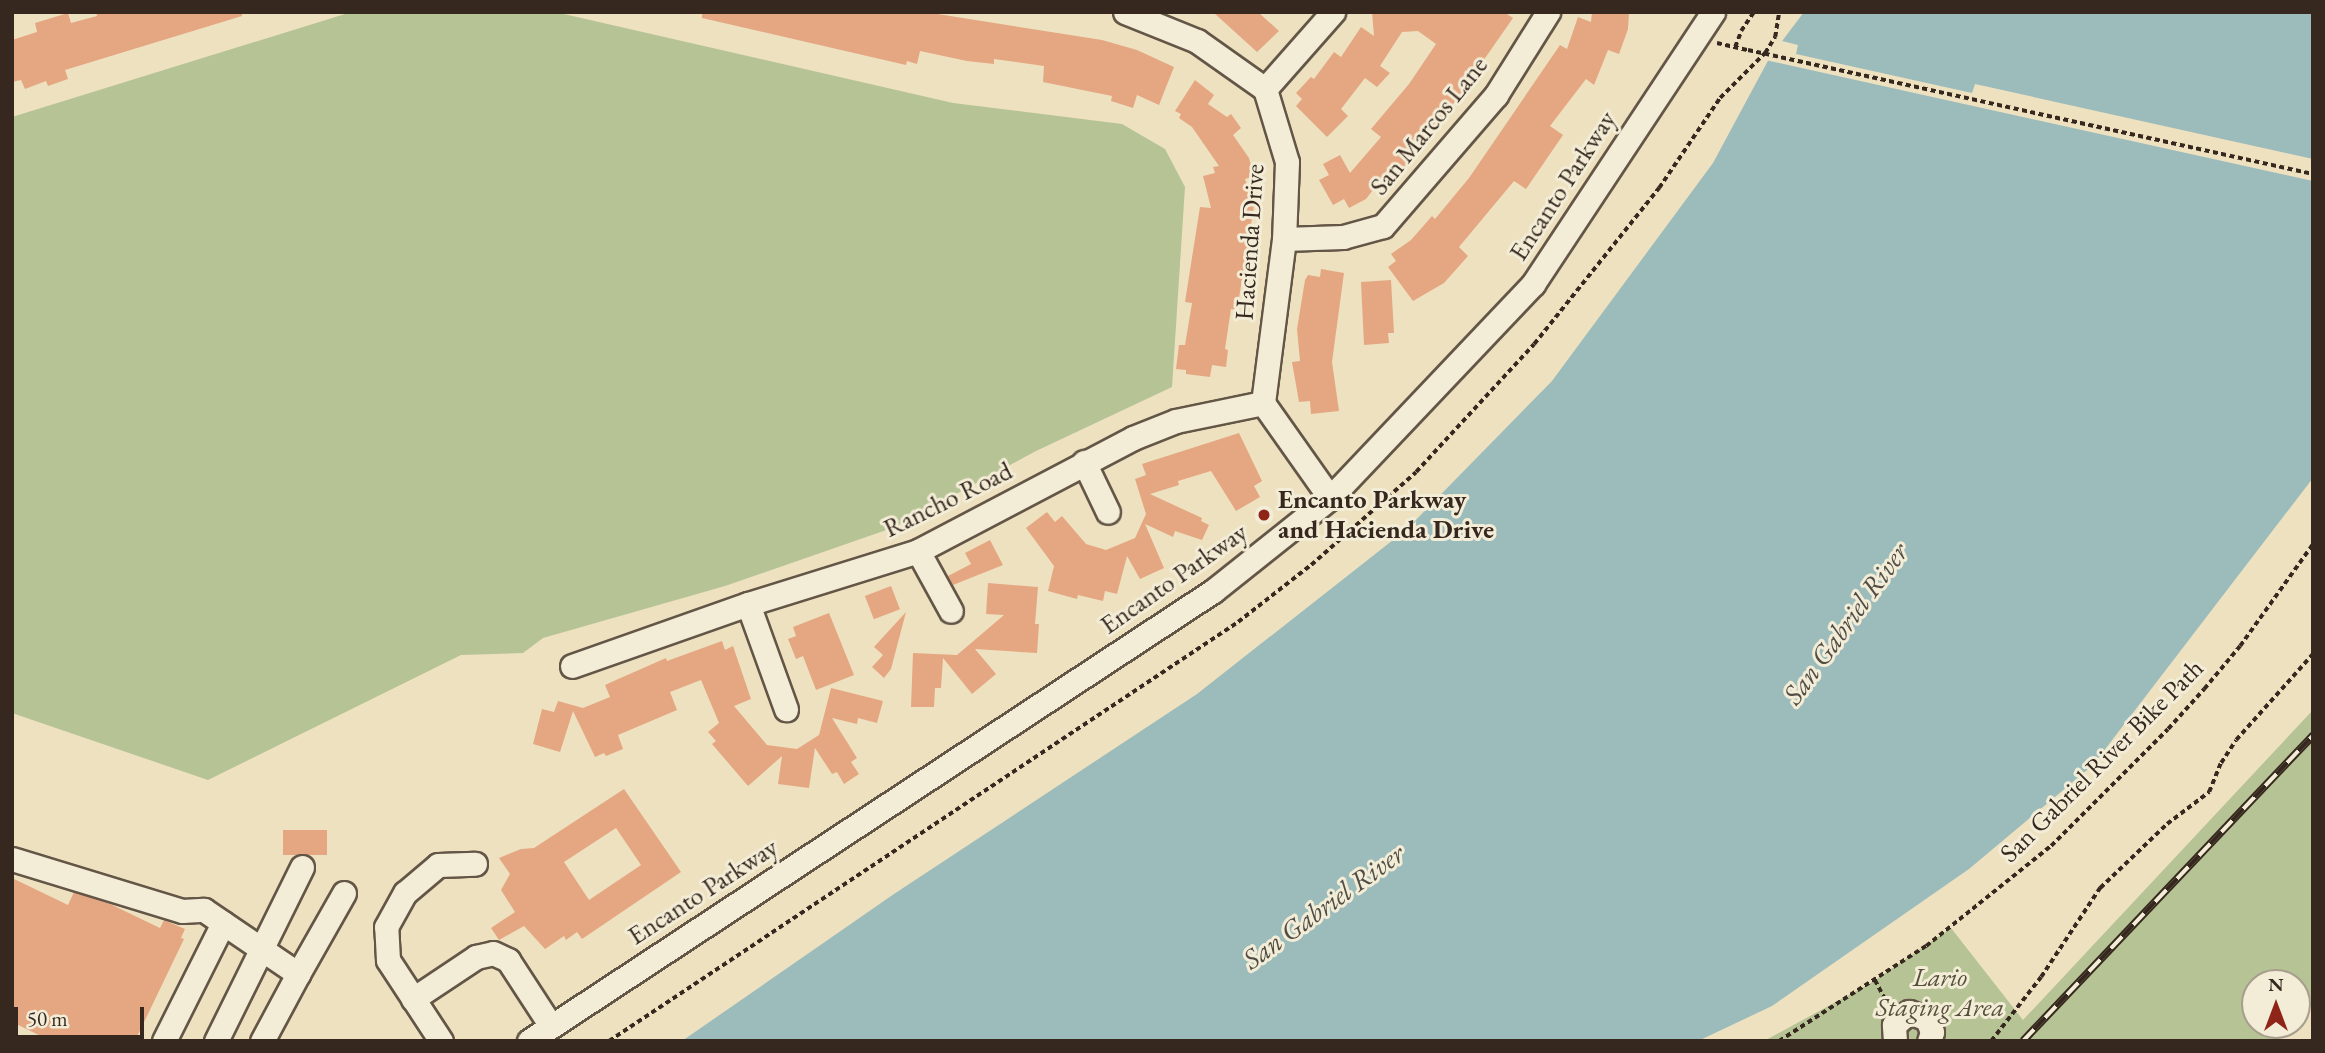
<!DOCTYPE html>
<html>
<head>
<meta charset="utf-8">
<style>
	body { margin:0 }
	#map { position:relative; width:2325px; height:1053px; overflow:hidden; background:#ede1c0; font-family:"EB Garamond",serif }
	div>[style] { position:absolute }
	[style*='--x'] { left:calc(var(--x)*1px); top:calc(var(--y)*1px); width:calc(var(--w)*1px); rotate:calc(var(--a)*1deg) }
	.green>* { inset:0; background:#b6c394 }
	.water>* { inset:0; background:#9cbbbb }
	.pier>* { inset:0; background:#ede1c0 }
	.building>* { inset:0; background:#e5a782; transform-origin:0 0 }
	.path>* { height:3.5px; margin-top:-1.75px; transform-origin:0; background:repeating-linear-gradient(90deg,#36281f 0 5px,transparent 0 8.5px) }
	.roads { filter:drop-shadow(2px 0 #645647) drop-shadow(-2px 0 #645647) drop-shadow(0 2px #645647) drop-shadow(0 -2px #645647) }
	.minor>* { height:23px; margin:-11.5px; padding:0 11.5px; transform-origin:11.5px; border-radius:11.5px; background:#f3ecd6 }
	.rail>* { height:8px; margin-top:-4px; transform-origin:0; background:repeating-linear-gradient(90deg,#f3ecd6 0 16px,#36281f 0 32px); box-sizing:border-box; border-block:2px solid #36281f }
	.path-bridge>* { height:3.5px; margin-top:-1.75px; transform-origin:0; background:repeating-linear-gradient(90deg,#36281f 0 5px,transparent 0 8.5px) }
	.dots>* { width:19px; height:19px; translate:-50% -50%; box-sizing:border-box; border:4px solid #f3ecd6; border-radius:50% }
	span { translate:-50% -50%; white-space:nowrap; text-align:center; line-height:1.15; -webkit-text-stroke:6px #f3ecd6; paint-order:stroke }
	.street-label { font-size:26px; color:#36281f }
	.poi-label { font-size:26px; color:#36281f; font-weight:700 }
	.left { translate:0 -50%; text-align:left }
	.park-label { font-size:26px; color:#564f3c; font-style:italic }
	.water-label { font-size:28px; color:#504d46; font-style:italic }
	.frame { position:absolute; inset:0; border:14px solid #36281f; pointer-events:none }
	.north { position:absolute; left:2241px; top:969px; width:70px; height:70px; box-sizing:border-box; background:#f3ecd6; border:2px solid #a79e8d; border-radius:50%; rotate:0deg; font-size:19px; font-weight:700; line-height:28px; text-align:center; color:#36281f }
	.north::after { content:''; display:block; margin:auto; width:24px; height:32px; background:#8f2418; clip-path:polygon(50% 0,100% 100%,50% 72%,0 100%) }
	.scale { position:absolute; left:14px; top:1007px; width:130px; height:32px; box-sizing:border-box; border:4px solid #36281f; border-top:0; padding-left:9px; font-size:21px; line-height:24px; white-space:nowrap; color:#36281f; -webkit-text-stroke:5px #f3ecd6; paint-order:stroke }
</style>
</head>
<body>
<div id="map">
	<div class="green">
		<i style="clip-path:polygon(363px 12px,555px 12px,953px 103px,1122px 124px,1165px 149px,1185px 187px,1172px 387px,1036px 451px,895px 527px,725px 586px,543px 638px,523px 653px,461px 655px,208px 780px,12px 713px,12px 117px,345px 14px)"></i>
		<i style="clip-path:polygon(2313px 710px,2313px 998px,2297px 1017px,2297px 983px,2255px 983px,2255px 1025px,2291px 1025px,2278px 1041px,1764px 1041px,1869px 984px,1951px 928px,2023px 1020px)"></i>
	</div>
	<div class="water">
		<i style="clip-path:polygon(1804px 12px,2313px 12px,2313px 478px,2093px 765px,1969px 869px,1772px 1006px,1698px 1041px,682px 1041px,894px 894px,1197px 694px,1407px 529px,1552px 381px,1713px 163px,1770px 57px)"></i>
	</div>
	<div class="pier">
		<i style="clip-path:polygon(1778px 40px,1798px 45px,1796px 54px,1972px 93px,1975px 84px,2313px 159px,2313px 181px,1765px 60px)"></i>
	</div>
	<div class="building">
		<i style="clip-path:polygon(96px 12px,242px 12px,242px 16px,65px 70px,68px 79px,48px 86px,46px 81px,25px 89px,21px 80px,12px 82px,12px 40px,37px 32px,35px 23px,68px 13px,71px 23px,97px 16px)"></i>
		<i style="clip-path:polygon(702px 12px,925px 12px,1102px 40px,1137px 50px,1174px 67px,1159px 105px,1137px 95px,1133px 108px,1111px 101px,1112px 96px,1043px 82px,1044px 66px,994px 59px,994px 64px,967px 61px,920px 51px,917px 64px,907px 61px,906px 65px,702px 18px)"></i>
		<i style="clip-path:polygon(1213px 12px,1258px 12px,1279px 31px,1257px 52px)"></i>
		<i style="clip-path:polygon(1372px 12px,1504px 12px,1513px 18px,1435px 130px,1402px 170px,1394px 180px,1386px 173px,1366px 199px,1349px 208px,1344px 199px,1333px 205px,1319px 180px,1329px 175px,1323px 164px,1340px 155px,1350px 173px,1381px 137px,1371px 129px,1409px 84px,1436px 44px,1418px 31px,1402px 32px,1380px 66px,1390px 73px,1377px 87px,1365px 78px,1341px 109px,1348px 116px,1327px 137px,1296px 106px,1302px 99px,1296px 93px,1311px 77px,1314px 79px,1334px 52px,1341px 57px,1361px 27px,1374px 36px)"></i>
		<i style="clip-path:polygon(1592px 12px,1629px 12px,1628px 29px,1619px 54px,1608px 50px,1594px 85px,1586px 79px,1550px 126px,1563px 135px,1526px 189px,1514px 181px,1459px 247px,1468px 256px,1444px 283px,1413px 301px,1388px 267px,1396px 261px,1391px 254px,1411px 240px,1432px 216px,1435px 219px,1469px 178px,1560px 45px,1567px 49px,1578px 17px,1591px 22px)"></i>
		<i style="clip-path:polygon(1195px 80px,1214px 95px,1208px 104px,1227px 117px,1231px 114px,1241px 128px,1233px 135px,1249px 158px,1254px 176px,1245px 179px,1254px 206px,1239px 298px,1236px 310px,1231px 309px,1225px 349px,1228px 350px,1226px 367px,1212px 365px,1210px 377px,1186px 374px,1186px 370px,1176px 369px,1179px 345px,1185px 345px,1192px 303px,1185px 302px,1200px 207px,1211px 208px,1203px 176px,1215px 173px,1213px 167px,1219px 166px,1192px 127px,1179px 118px,1181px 114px,1175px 111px)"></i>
		<i style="clip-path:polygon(1321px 269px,1344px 273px,1332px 362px,1339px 411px,1311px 414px,1310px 401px,1299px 402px,1292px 362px,1300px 361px,1297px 329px,1305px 280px,1308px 275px,1320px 277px)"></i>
		<i style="clip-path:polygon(1391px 280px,1394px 333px,1388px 333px,1389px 343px,1364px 345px,1361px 282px)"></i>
		<i style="clip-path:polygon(1239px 433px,1262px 481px,1254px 486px,1260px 497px,1236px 511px,1211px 471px,1178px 481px,1179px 485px,1150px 494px,1202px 518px,1201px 521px,1209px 525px,1202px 540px,1175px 531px,1173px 537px,1145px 524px,1164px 568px,1140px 579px,1127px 556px,1117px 594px,1105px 591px,1103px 601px,1078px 595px,1077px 599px,1048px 591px,1054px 566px,1026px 528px,1047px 512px,1055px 522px,1062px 516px,1086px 544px,1106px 550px,1135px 538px,1146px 514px,1135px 479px,1146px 475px,1142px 464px)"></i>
		<i style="clip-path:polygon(990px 540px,1003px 565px,953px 585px,948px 576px,971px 564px,965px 553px)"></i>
		<i style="clip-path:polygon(988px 583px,1038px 587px,1035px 624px,1039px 624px,1037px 653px,975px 649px,996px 674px,972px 694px,943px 658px,941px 688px,935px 688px,934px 707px,911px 707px,913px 653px,957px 655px,1004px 615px,986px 614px)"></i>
		<i style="left:891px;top:586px;width:25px;height:28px;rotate:69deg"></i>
		<i style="clip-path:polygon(906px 612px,891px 669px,884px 678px,872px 667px,883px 655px,874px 647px)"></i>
		<i style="clip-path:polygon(829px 613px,854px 675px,816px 690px,803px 656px,796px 659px,788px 639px,796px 636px,793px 627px)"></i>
		<i style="clip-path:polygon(722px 641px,725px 650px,733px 646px,751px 699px,734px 706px,767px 745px,797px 749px,819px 735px,831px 688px,883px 701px,877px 723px,858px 718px,857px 724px,832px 718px,857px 758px,851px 762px,859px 774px,844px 784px,837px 772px,832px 774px,815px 748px,809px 788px,778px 784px,782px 756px,748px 786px,712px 744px,716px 741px,708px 732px,719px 723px,701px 680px,670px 692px,677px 710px,618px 735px,623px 749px,606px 756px,604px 753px,595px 757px,573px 711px,560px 752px,533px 744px,542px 709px,554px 712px,558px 701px,583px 708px,610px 697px,605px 685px,616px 680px,666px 658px,667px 661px)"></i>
		<i style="clip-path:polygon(evenodd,624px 789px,681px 872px,582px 939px,577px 932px,566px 940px,564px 936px,545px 949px,524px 926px,499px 940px,491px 928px,515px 912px,501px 890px,510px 874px,499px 858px,521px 849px,534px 848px,624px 789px,616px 828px,641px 865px,589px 900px,564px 862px,616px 828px)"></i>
		<i style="left:283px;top:830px;width:44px;height:25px"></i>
		<i style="clip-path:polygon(12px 878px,68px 905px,74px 892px,110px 904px,160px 928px,164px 920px,185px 929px,181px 938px,184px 939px,135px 1041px,51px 1041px,12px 1022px)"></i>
	</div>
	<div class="path">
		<i style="--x:1717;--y:43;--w:32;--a:13"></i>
		<i style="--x:1735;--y:47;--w:17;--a:-69"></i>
		<i style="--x:1741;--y:31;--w:23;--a:-56"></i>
		<i style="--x:1875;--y:980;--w:30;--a:62"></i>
		<i style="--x:609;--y:1041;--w:756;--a:-33.67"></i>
		<i style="--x:1238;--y:622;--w:93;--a:-38"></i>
		<i style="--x:1311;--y:565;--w:140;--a:-41.5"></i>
		<i style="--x:1416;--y:472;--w:174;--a:-47.3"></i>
		<i style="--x:1534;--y:344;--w:200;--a:-51.3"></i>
		<i style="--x:1659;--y:188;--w:109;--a:-55.9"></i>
		<i style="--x:1720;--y:98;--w:64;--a:-45"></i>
		<i style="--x:1765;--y:53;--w:19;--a:-58"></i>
		<i style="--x:1775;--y:37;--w:25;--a:-81"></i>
		<i style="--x:1779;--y:1041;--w:175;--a:-32.9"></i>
		<i style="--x:1926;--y:946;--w:160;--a:-38.7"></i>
		<i style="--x:2051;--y:846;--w:165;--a:-45"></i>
		<i style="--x:2168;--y:729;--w:54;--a:-48"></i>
		<i style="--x:2204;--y:689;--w:56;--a:-50.1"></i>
		<i style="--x:2240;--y:646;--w:125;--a:-54.4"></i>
		<i style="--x:1991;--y:1041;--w:81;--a:-52"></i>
		<i style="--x:2041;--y:977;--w:107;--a:-56.5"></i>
		<i style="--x:2100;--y:888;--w:93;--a:-43.7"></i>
		<i style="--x:2167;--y:824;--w:53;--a:-37.3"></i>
		<i style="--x:2209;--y:792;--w:31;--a:-68"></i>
		<i style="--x:2221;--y:763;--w:27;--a:-57"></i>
		<i style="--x:2236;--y:740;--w:115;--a:-48.2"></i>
	</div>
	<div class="roads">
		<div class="minor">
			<i style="--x:1125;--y:12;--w:78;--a:21.9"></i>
			<i style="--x:1197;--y:41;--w:83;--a:35.2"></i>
			<i style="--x:1265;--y:89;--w:76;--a:73.2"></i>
			<i style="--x:1287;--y:162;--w:77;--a:92.2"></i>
			<i style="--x:1284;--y:239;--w:165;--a:97.3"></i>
			<i style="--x:1263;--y:403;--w:116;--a:54.8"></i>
			<i style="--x:1265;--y:89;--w:103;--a:-48.6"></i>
			<i style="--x:1284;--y:239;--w:59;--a:-1.9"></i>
			<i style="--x:1343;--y:237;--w:41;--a:-15.4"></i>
			<i style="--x:1383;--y:226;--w:173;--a:-49.2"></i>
			<i style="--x:1496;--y:95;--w:98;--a:-57.9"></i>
			<i style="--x:1084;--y:462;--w:55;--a:64.4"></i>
			<i style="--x:918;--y:551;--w:68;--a:61.2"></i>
			<i style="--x:748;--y:604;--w:112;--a:70.1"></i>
			<i style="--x:572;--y:666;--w:187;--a:-19.4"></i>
			<i style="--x:748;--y:604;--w:178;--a:-17.3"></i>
			<i style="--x:918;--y:551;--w:243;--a:-27.7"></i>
			<i style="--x:1133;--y:438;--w:46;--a:-21.6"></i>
			<i style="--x:1176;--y:421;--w:89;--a:-11.7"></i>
			<i style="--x:12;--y:859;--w:178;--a:17"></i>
			<i style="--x:182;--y:911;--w:22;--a:-3"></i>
			<i style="--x:204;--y:910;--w:114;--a:34.2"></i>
			<i style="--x:298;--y:974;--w:76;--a:118.2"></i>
			<i style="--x:298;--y:974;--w:93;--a:-60.4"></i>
			<i style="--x:413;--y:999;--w:76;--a:-33.7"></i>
			<i style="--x:476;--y:957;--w:17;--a:-13"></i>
			<i style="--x:493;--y:953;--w:17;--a:25"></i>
			<i style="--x:508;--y:960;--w:79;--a:56.9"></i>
			<i style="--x:164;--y:1041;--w:132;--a:-63.4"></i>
			<i style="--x:216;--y:1041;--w:194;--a:-63.7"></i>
			<i style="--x:441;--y:1041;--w:97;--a:-123.2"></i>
			<i style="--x:388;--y:960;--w:33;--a:-93"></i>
			<i style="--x:386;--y:927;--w:39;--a:-61"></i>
			<i style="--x:405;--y:893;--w:43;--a:-40.3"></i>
			<i style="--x:438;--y:865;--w:37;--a:-2"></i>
			<i style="--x:529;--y:1041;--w:819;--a:-33.34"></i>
			<i style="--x:1213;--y:591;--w:149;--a:-38.5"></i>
			<i style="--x:1330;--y:498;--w:295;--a:-46.5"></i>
			<i style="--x:1533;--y:284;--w:326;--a:-56.5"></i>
			<i style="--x:1895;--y:1041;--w:16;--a:-94"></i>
			<i style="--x:1894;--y:1025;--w:20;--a:-41"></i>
			<i style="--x:1909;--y:1012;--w:19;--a:21"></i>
			<i style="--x:1927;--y:1019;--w:14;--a:69"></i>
			<i style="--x:1932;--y:1032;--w:9;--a:108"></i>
		</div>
	</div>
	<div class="rail">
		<i style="--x:2023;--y:1041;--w:422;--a:-46.5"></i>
	</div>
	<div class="path-bridge">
		<i style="--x:1748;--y:50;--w:578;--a:12.38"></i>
	</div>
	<div class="dots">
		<i style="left:1264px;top:515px;background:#8f2418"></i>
	</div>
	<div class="street-label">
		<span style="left:1429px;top:126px;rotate:-51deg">San Marcos Lane</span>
		<span style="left:1563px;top:186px;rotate:-57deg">Encanto Parkway</span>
		<span style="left:1250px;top:242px;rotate:-86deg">Hacienda Drive</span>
		<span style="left:948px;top:500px;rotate:-26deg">Rancho Road</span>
		<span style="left:1174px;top:579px;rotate:-35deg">Encanto Parkway</span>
		<span style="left:2102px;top:761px;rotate:-45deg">San Gabriel River Bike Path</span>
		<span style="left:703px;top:892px;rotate:-33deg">Encanto Parkway</span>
	</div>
	<div class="poi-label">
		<span class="left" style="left:1278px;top:515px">Encanto Parkway<br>and Hacienda Drive</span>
	</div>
	<div class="park-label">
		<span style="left:1940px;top:993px">Lario<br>Staging Area</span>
	</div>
	<div class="water-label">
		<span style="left:1845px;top:623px;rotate:-54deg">San Gabriel River</span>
		<span style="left:1323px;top:906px;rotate:-36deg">San Gabriel River</span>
	</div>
	<div class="frame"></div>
	<div class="north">N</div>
	<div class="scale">50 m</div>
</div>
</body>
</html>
